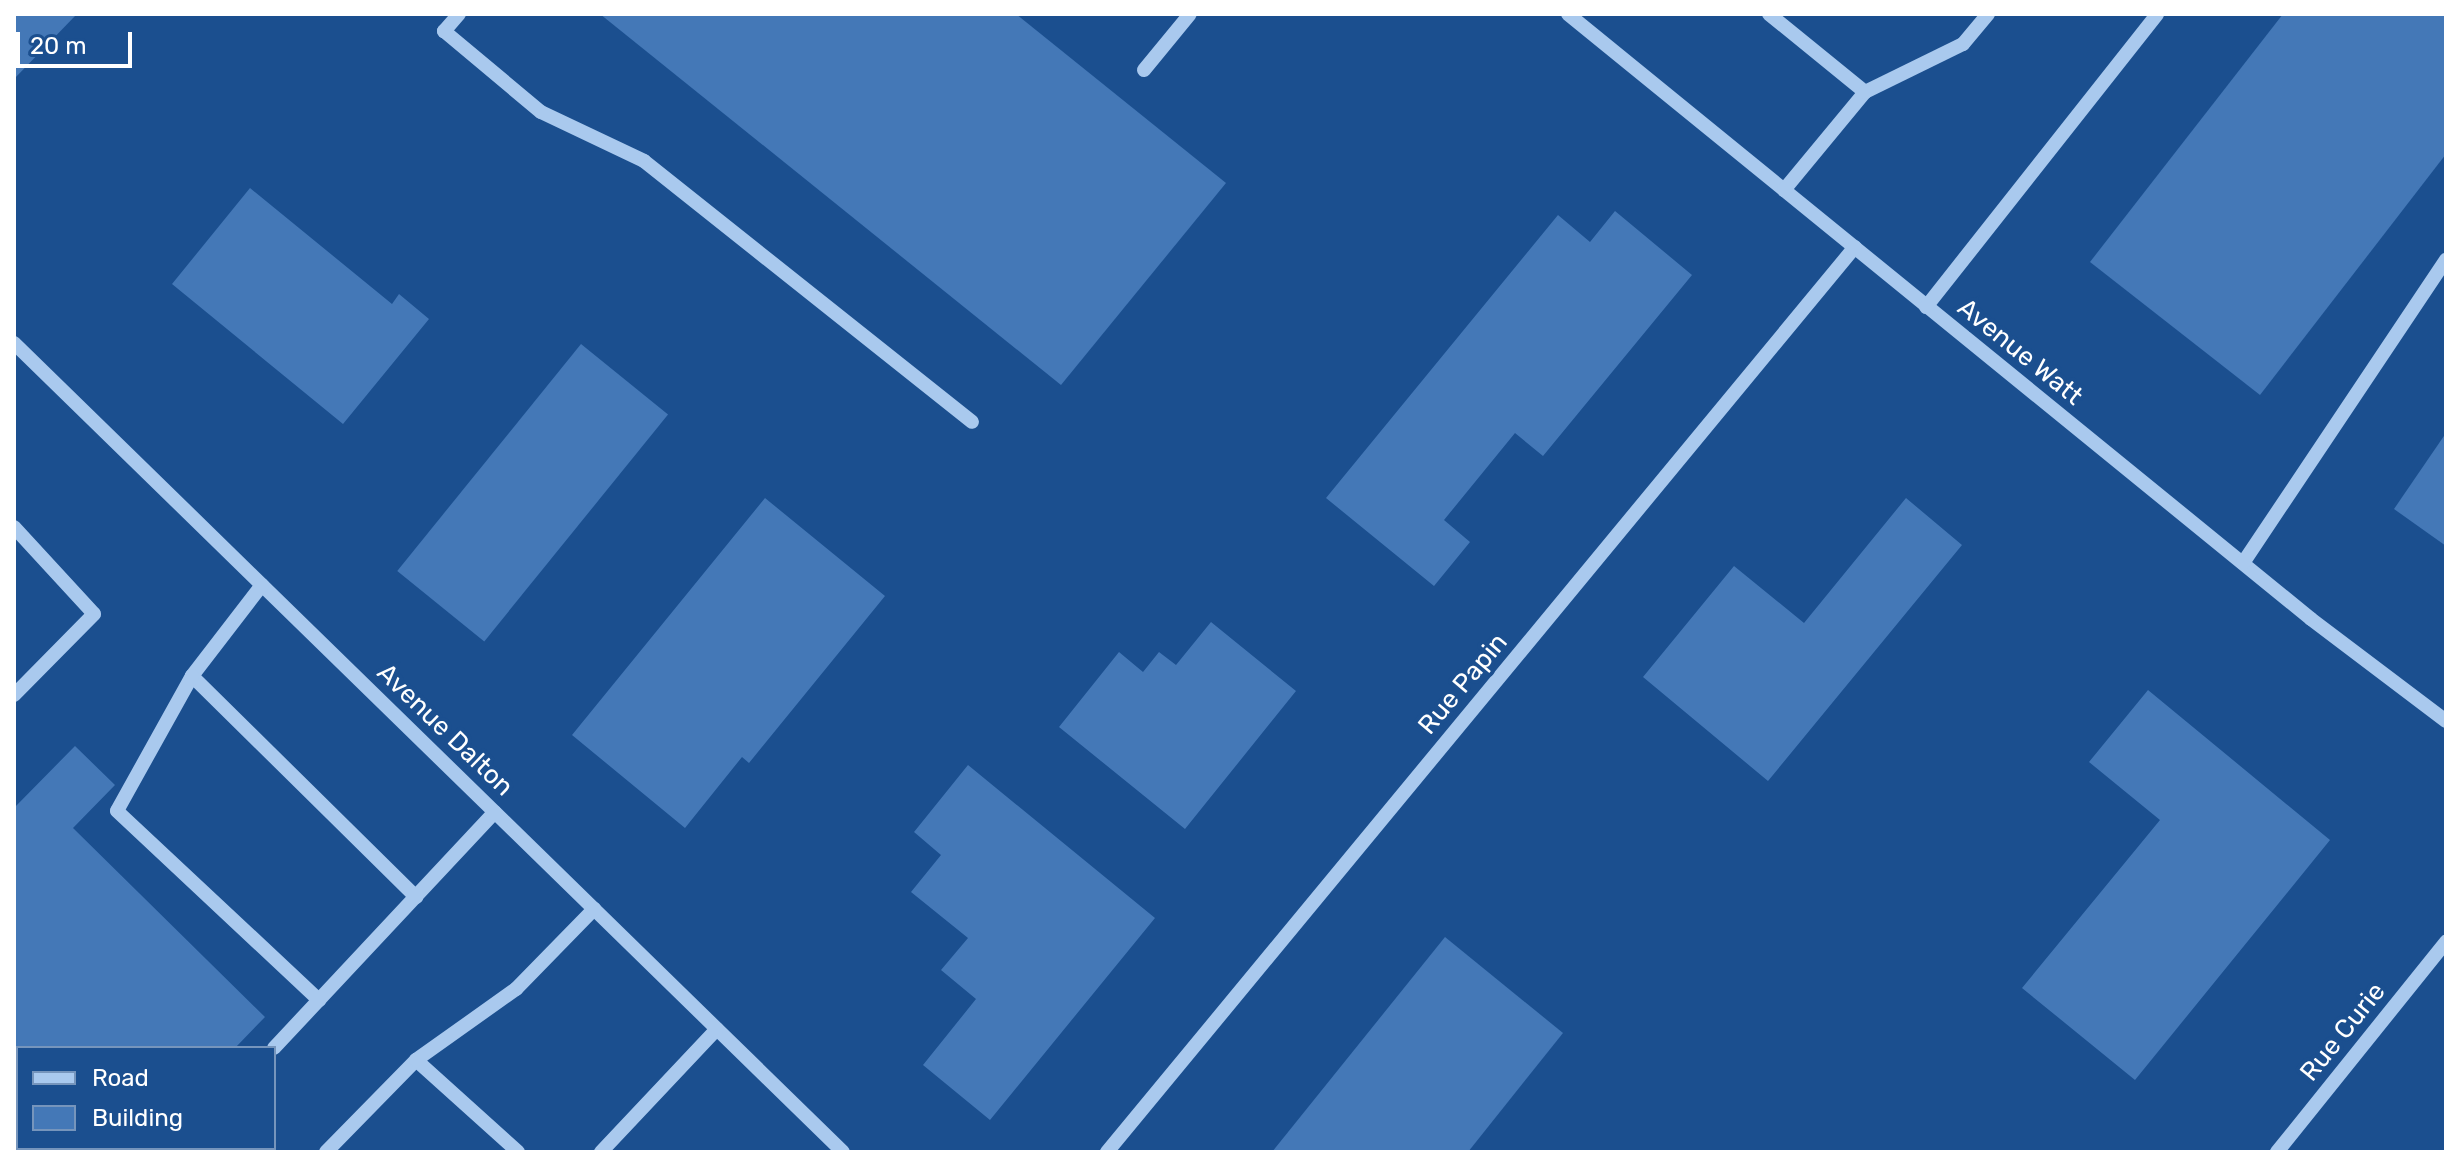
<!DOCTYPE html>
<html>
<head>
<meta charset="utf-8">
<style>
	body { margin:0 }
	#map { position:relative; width:2460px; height:1166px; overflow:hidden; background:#1b4f8f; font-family:Rubik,sans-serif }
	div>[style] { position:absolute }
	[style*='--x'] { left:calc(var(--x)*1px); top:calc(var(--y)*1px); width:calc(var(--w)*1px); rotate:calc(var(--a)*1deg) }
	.building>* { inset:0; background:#4478b7; transform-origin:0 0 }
	.minor>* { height:14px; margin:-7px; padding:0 7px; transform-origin:7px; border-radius:7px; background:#a9c9ee }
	span { translate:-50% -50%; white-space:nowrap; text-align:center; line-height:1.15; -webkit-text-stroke:8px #1b4f8f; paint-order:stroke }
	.street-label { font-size:26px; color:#fff }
	.frame { position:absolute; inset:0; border:16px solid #fff; pointer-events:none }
	.legend { position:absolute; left:16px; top:1046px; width:260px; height:104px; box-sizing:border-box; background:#1b4f8f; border:2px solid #7695bc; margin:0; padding:10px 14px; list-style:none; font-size:24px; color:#fff }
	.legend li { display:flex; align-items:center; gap:16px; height:40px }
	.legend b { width:40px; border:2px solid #7695bc }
	.scale { position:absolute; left:16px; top:32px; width:116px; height:36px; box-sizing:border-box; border:4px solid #fff; border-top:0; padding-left:10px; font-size:24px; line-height:28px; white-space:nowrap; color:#fff; -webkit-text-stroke:6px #1b4f8f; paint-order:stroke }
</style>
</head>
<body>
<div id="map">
	<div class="building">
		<i style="clip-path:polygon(14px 14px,77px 14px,14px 79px)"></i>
		<i style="clip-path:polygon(600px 14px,1016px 14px,1226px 183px,1061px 385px)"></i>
		<i style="clip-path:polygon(2283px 14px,2446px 14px,2446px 154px,2260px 395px,2090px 262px)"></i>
		<i style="clip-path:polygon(250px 188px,392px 304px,399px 294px,429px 319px,343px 424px,172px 284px)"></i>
		<i style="clip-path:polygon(1615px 211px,1692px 275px,1543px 456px,1515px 433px,1444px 520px,1470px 542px,1434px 586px,1326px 498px,1558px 215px,1590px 242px)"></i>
		<i style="left:581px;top:344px;width:112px;height:292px;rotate:39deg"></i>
		<i style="clip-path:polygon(2446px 433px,2446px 546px,2394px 509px)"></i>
		<i style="clip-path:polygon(765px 498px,885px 596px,749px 763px,742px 757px,685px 828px,572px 735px)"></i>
		<i style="clip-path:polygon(1906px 498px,1962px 545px,1768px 781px,1643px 677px,1734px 566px,1804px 623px)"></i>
		<i style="clip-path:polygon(1211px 622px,1296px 691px,1185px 829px,1059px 727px,1119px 652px,1143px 672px,1159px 652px,1176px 665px)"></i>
		<i style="clip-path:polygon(2148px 690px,2330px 840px,2135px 1080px,2022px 988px,2160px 820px,2089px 762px)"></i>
		<i style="clip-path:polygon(75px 746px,115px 785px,73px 828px,265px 1017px,235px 1048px,18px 1048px,18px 1077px,14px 1073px,14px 808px)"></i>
		<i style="clip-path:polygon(968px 765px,1155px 918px,990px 1120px,923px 1065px,976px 999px,941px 970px,968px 938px,911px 892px,941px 855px,914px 832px)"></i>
		<i style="clip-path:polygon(1445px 937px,1563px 1033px,1468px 1152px,1272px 1152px)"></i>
		<i style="clip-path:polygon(90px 1148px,138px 1148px,134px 1152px,94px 1152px)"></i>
	</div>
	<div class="minor">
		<i style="--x:459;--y:14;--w:23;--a:131"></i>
		<i style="--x:444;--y:31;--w:126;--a:39.9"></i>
		<i style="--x:541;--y:112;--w:114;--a:25.4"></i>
		<i style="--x:644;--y:161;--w:419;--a:38.5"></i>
		<i style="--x:1568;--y:14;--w:958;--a:39.15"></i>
		<i style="--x:2311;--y:619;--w:169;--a:37.1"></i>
		<i style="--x:1769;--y:14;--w:124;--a:39.1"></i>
		<i style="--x:1144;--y:70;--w:72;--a:-50.6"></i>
		<i style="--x:1784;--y:190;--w:127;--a:-50.4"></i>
		<i style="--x:1865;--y:92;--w:109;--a:-26.1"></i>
		<i style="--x:1963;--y:44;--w:39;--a:-50"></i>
		<i style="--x:1926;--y:307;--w:373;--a:-51.7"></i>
		<i style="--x:14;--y:343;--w:1158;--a:44.3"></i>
		<i style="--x:14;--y:527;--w:118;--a:47.4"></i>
		<i style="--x:94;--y:614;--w:114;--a:134.6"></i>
		<i style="--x:2243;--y:563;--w:365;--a:-56.2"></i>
		<i style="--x:262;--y:585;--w:115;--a:127.6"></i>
		<i style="--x:192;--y:676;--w:315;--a:44.6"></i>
		<i style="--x:192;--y:676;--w:154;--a:119.1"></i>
		<i style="--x:117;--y:811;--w:277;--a:43.1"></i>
		<i style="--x:274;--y:1048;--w:323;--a:-46.9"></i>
		<i style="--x:416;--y:1060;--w:137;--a:42"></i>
		<i style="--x:14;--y:1128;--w:6;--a:45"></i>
		<i style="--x:35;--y:1148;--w:6;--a:39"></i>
		<i style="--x:176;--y:1152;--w:6;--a:-45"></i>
		<i style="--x:326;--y:1152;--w:129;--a:-45.6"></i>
		<i style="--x:416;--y:1060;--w:123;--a:-35.4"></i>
		<i style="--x:516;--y:989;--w:112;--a:-45.7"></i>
		<i style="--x:601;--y:1152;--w:169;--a:-46.7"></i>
		<i style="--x:1107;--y:1152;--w:1174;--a:-50.43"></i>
		<i style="--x:2277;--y:1152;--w:270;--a:-51.2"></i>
	</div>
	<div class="street-label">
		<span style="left:2020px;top:352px;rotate:39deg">Avenue Watt</span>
		<span style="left:1463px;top:684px;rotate:-50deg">Rue Papin</span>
		<span style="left:445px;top:730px;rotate:44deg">Avenue Dalton</span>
		<span style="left:2343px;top:1032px;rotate:-51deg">Rue Curie</span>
	</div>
	<div class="frame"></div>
	<ul class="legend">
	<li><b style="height:10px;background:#a9c9ee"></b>Road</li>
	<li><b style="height:22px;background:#4478b7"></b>Building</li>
	</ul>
	<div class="scale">20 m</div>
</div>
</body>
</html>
